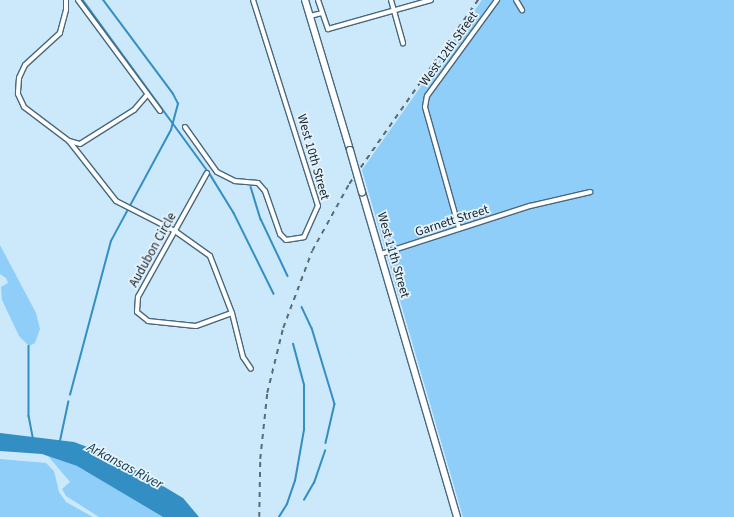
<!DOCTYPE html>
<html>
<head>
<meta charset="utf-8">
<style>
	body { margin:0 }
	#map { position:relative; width:734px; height:517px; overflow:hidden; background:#cce8fb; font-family:"Source Sans 3",sans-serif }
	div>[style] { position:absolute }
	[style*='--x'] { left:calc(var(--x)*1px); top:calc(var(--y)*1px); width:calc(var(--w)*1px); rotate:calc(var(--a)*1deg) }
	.green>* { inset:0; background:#8ecef9 }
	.water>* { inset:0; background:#338ec4 }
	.stream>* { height:1.5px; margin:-0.75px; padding:0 0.75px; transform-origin:0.75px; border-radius:0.75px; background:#338ec4 }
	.roads { filter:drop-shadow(1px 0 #49687d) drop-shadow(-1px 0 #49687d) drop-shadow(0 1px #49687d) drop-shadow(0 -1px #49687d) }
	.street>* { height:4px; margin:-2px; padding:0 2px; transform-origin:2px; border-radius:2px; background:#fff }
	.secondary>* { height:6px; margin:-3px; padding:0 3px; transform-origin:3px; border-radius:3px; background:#fff }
	.rail>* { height:1.5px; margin-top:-0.75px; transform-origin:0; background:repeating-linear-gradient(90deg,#586b77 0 5px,transparent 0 10px) }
	.bridges { filter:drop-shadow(1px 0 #49687d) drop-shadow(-1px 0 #49687d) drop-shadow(0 1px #49687d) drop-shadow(0 -1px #49687d) }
	.secondary-bridge>* { height:6px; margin:-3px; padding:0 3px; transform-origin:3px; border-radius:3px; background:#fff }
	span { translate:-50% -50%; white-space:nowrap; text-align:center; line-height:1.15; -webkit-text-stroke:3.5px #e5f3fd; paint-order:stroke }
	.street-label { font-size:13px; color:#142129 }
	.water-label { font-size:14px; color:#0e344b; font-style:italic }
</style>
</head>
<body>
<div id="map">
	<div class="green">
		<i style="clip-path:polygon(482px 0,734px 0,734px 517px,463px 517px,362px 170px)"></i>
		<i style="clip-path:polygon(0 245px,36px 313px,40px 329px,35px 343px,29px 346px,19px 336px,2px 300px,1px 287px,8px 283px,6px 278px,0 274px)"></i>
		<i style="clip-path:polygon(48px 456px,77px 466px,163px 517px,99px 517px,66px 496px,62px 489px,70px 482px)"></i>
		<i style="clip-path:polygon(0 459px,46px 463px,54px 471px,59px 492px,66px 502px,93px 517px,0 517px)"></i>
	</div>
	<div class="water">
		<i style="clip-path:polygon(0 433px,74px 442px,90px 448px,136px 470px,183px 498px,199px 517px,163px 517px,77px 466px,42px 454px,0 451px)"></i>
	</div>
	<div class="stream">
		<i style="--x:83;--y:0;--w:215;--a:53.9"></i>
		<i style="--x:210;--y:174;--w:46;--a:58.4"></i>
		<i style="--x:234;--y:213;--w:90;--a:63.7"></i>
		<i style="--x:251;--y:187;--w:34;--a:73"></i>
		<i style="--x:261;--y:219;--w:63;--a:64.7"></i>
		<i style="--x:302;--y:307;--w:23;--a:65"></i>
		<i style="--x:312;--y:328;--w:79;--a:73.2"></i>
		<i style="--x:335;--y:404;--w:40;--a:103"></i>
		<i style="--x:29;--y:346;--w:70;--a:90"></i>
		<i style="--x:29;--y:416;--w:21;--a:79"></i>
		<i style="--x:70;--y:395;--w:159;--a:-75.1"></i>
		<i style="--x:111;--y:241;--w:126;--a:-61.6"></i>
		<i style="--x:171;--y:130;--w:27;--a:-75"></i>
		<i style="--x:178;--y:104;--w:11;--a:-117"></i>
		<i style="--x:173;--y:94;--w:117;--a:-126.7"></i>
		<i style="--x:60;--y:441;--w:40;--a:-78"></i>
		<i style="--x:304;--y:500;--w:20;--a:-60"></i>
		<i style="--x:314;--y:483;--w:34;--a:-71"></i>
		<i style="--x:279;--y:517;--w:15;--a:-58"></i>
		<i style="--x:287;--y:504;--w:24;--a:-71"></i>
		<i style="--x:295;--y:481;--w:52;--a:-80"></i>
		<i style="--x:304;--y:430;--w:45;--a:-90"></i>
		<i style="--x:304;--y:385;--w:42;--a:-105"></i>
	</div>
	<div class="roads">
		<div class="street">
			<i style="--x:66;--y:0;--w:10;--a:90"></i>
			<i style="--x:66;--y:10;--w:24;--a:105"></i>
			<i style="--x:60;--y:33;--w:47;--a:137.6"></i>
			<i style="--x:25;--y:65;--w:14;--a:115"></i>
			<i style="--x:19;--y:78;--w:16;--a:94"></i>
			<i style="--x:18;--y:94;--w:14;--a:65"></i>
			<i style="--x:24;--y:107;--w:56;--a:37.1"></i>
			<i style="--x:69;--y:141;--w:11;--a:15"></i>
			<i style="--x:80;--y:144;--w:64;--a:-32.2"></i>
			<i style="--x:134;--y:110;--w:20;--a:-49"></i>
			<i style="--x:78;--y:0;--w:138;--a:53.5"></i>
			<i style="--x:318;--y:0;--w:31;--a:71"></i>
			<i style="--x:328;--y:29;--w:107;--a:-15.7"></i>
			<i style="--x:391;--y:0;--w:45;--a:74.4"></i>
			<i style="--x:516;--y:0;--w:12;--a:59"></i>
			<i style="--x:310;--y:16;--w:12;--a:-14"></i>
			<i style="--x:185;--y:127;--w:55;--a:54.6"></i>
			<i style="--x:217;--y:172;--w:20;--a:27"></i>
			<i style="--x:235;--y:181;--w:23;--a:5"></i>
			<i style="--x:258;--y:183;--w:11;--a:49"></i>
			<i style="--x:265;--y:191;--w:46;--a:70.8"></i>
			<i style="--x:280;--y:234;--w:8;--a:45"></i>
			<i style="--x:286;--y:240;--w:18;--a:-9"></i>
			<i style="--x:304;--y:237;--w:34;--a:-66"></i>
			<i style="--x:318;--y:206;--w:216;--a:-107.5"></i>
			<i style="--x:69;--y:141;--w:76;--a:51.9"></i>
			<i style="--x:116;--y:201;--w:66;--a:27"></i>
			<i style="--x:175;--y:231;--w:43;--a:35.5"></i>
			<i style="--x:210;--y:256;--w:61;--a:68.9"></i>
			<i style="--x:232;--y:313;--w:45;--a:76"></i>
			<i style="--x:243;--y:357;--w:14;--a:56"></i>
			<i style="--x:207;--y:173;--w:142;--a:119.1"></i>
			<i style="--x:138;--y:297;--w:15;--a:94"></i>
			<i style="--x:137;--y:312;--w:14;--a:39"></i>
			<i style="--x:148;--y:321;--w:48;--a:5.9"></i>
			<i style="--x:196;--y:326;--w:38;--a:-20"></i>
			<i style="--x:459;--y:228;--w:126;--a:-105.7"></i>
			<i style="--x:425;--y:107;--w:11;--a:-80"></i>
			<i style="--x:427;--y:96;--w:119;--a:-53.9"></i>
			<i style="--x:381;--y:254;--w:157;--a:-17.9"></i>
			<i style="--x:530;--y:206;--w:62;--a:-13.1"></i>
		</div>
		<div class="secondary">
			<i style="--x:305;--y:0;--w:157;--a:73.3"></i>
			<i style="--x:362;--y:192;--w:339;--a:73.7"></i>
		</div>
	</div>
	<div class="rail">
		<i style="--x:259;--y:517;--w:58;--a:-89"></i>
		<i style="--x:260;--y:459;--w:66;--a:-83.9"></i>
		<i style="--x:267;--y:393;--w:67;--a:-76.2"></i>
		<i style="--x:283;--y:328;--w:82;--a:-69.4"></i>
		<i style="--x:312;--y:251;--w:77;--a:-61.1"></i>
		<i style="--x:349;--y:184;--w:225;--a:-55"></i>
	</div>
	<div class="bridges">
		<div class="secondary-bridge">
			<i style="--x:350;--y:150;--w:44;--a:74.1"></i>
		</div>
	</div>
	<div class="street-label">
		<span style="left:449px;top:49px;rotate:-54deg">West 12th Street</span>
		<span style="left:313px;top:157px;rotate:74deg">West 10th Street</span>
		<span style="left:452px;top:221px;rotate:-18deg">Garnett Street</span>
		<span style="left:153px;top:250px;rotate:-61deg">Audubon Circle</span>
		<span style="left:393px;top:255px;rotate:74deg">West 11th Street</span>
	</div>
	<div class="water-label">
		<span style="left:125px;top:466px;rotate:28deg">Arkansas River</span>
	</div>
</div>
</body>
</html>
